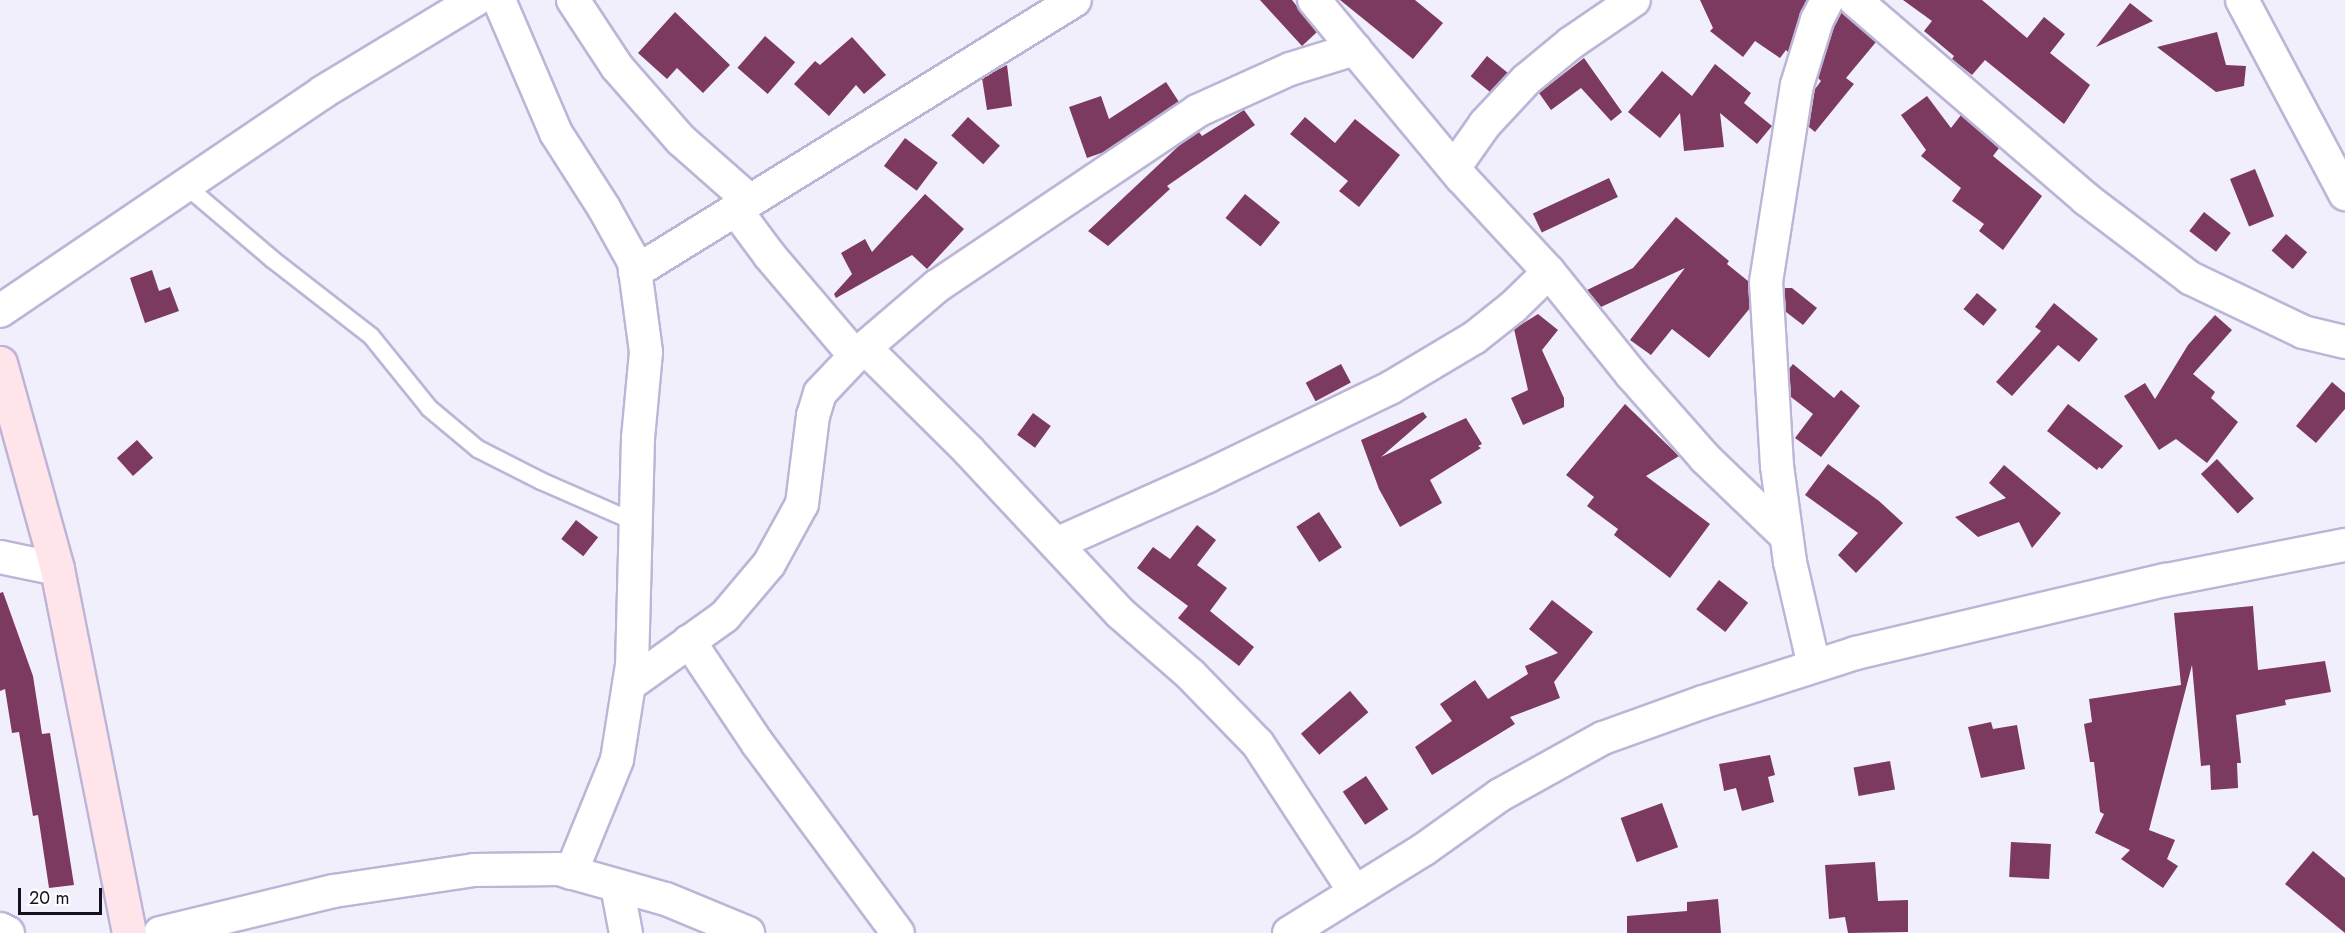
<!DOCTYPE html>
<html>
<head>
<meta charset="utf-8">
<style>
	body { margin:0 }
	#map { position:relative; width:2345px; height:933px; overflow:hidden; background:#f2effd; font-family:Jost,sans-serif }
	div>[style] { position:absolute }
	[style*='--x'] { left:calc(var(--x)*1px); top:calc(var(--y)*1px); width:calc(var(--w)*1px); rotate:calc(var(--a)*1deg) }
	.building>* { inset:0; background:#7c3a60; transform-origin:0 0 }
	.roads { filter:drop-shadow(2px 0 #bdb5d7) drop-shadow(-2px 0 #bdb5d7) drop-shadow(0 2px #bdb5d7) drop-shadow(0 -2px #bdb5d7) }
	.lane>* { height:16px; margin:-8px; padding:0 8px; transform-origin:8px; border-radius:8px; background:#fff }
	.street>* { height:32px; margin:-16px; padding:0 16px; transform-origin:16px; border-radius:16px; background:#fff }
	.secondary>* { height:33px; margin:-16.5px; padding:0 16.5px; transform-origin:16.5px; border-radius:16.5px; background:#ffe5e9 }
	span { translate:-50% -50%; white-space:nowrap; text-align:center; line-height:1.15; -webkit-text-stroke:6px #fefefe; paint-order:stroke }
	.scale { position:absolute; left:18px; top:888px; width:84px; height:27px; box-sizing:border-box; border:3px solid #15121d; border-top:0; padding-left:8px; font-size:18px; line-height:21px; white-space:nowrap; color:#15121d; -webkit-text-stroke:4px #fefefe; paint-order:stroke }
</style>
</head>
<body>
<div id="map">
	<div class="building">
		<i style="clip-path:polygon(1260px 0,1292px 0,1317px 32px,1302px 46px)"></i>
		<i style="clip-path:polygon(1340px 0,1415px 0,1443px 23px,1413px 59px)"></i>
		<i style="clip-path:polygon(1700px 0,1807px 0,1788px 52px,1786px 50px,1780px 58px,1755px 41px,1743px 57px,1710px 31px,1713px 28px)"></i>
		<i style="clip-path:polygon(1903px 0,1982px 0,2027px 38px,2044px 17px,2065px 34px,2050px 53px,2090px 85px,2064px 124px,1985px 60px,1972px 75px,1952px 59px,1954px 56px,1924px 31px,1932px 21px)"></i>
		<i style="clip-path:polygon(2130px 3px,2153px 21px,2096px 47px)"></i>
		<i style="clip-path:polygon(1842px 11px,1876px 42px,1846px 78px,1854px 84px,1815px 132px,1809px 127px,1815px 89px,1821px 81px,1818px 78px,1834px 27px)"></i>
		<i style="clip-path:polygon(675px 12px,730px 65px,703px 93px,677px 68px,667px 79px,638px 53px)"></i>
		<i style="clip-path:polygon(2217px 32px,2226px 65px,2246px 66px,2244px 86px,2216px 92px,2157px 47px)"></i>
		<i style="left:765px;top:36px;width:40px;height:42px;rotate:41deg"></i>
		<i style="clip-path:polygon(852px 37px,886px 75px,864px 94px,856px 85px,829px 116px,794px 84px,815px 61px,820px 65px)"></i>
		<i style="left:1487px;top:56px;width:27px;height:26px;rotate:39deg"></i>
		<i style="clip-path:polygon(1584px 58px,1622px 112px,1611px 121px,1581px 88px,1551px 110px,1539px 93px)"></i>
		<i style="clip-path:polygon(1715px 64px,1751px 93px,1744px 103px,1772px 126px,1757px 144px,1720px 113px,1724px 147px,1684px 151px,1680px 113px,1660px 138px,1628px 112px,1662px 71px,1692px 96px)"></i>
		<i style="clip-path:polygon(1007px 65px,1012px 106px,987px 110px,982px 78px)"></i>
		<i style="clip-path:polygon(1166px 82px,1179px 102px,1104px 152px,1087px 158px,1069px 107px,1101px 96px,1109px 119px)"></i>
		<i style="clip-path:polygon(1927px 96px,1951px 128px,1961px 115px,1999px 148px,1993px 156px,2042px 196px,2003px 250px,1979px 231px,1984px 224px,1952px 201px,1961px 188px,1921px 156px,1926px 150px,1901px 115px)"></i>
		<i style="clip-path:polygon(1244px 110px,1255px 125px,1167px 186px,1170px 189px,1108px 246px,1088px 231px,1184px 141px,1199px 132px,1202px 136px)"></i>
		<i style="left:968px;top:117px;width:43px;height:25px;rotate:42deg"></i>
		<i style="clip-path:polygon(1305px 117px,1335px 143px,1355px 119px,1400px 155px,1359px 207px,1339px 191px,1348px 181px,1290px 134px)"></i>
		<i style="left:905px;top:138px;width:41px;height:35px;rotate:37deg"></i>
		<i style="left:2255px;top:169px;width:51px;height:27px;rotate:68deg"></i>
		<i style="left:1609px;top:178px;width:21px;height:84px;rotate:65deg"></i>
		<i style="clip-path:polygon(925px 194px,964px 229px,927px 269px,912px 255px,836px 298px,834px 294px,852px 274px,841px 253px,865px 239px,872px 252px)"></i>
		<i style="left:1245px;top:194px;width:45px;height:31px;rotate:39deg"></i>
		<i style="left:2204px;top:212px;width:34px;height:24px;rotate:38deg"></i>
		<i style="clip-path:polygon(1676px 217px,1729px 261px,1727px 264px,1748px 281px,1750px 308px,1709px 358px,1672px 329px,1651px 355px,1630px 340px,1685px 268px,1601px 307px,1587px 290px,1633px 268px)"></i>
		<i style="left:2286px;top:234px;width:28px;height:22px;rotate:41deg"></i>
		<i style="clip-path:polygon(152px 270px,159px 291px,170px 287px,179px 311px,145px 323px,130px 278px)"></i>
		<i style="clip-path:polygon(1784px 288px,1792px 288px,1817px 308px,1803px 325px,1786px 312px)"></i>
		<i style="left:1977px;top:293px;width:26px;height:21px;rotate:40deg"></i>
		<i style="clip-path:polygon(2054px 303px,2098px 339px,2079px 362px,2058px 345px,2012px 396px,1996px 382px,2041px 331px,2035px 327px)"></i>
		<i style="clip-path:polygon(1538px 314px,1558px 330px,1542px 350px,1564px 398px,1564px 407px,1523px 425px,1511px 398px,1528px 390px,1514px 329px)"></i>
		<i style="clip-path:polygon(2215px 315px,2232px 330px,2193px 374px,2215px 392px,2211px 398px,2238px 422px,2207px 463px,2176px 439px,2159px 450px,2124px 396px,2145px 383px,2155px 399px,2188px 345px)"></i>
		<i style="left:1341px;top:364px;width:21px;height:40px;rotate:62deg"></i>
		<i style="clip-path:polygon(1793px 364px,1834px 398px,1841px 390px,1860px 406px,1821px 457px,1795px 438px,1813px 414px,1791px 397px,1789px 369px)"></i>
		<i style="clip-path:polygon(2332px 382px,2345px 393px,2345px 409px,2316px 443px,2296px 426px)"></i>
		<i style="clip-path:polygon(1625px 404px,1679px 456px,1646px 476px,1710px 524px,1670px 578px,1614px 535px,1618px 529px,1587px 506px,1594px 497px,1566px 475px)"></i>
		<i style="clip-path:polygon(2068px 404px,2123px 446px,2102px 469px,2099px 467px,2097px 470px,2047px 431px)"></i>
		<i style="clip-path:polygon(1423px 412px,1427px 417px,1381px 457px,1466px 418px,1482px 444px,1478px 446px,1481px 448px,1430px 480px,1442px 503px,1400px 527px,1379px 489px,1361px 440px)"></i>
		<i style="left:1033px;top:413px;width:22px;height:27px;rotate:36deg"></i>
		<i style="left:137px;top:440px;width:24px;height:27px;rotate:48deg"></i>
		<i style="left:2217px;top:459px;width:54px;height:22px;rotate:47deg"></i>
		<i style="clip-path:polygon(1828px 464px,1879px 501px,1903px 523px,1856px 573px,1838px 555px,1858px 533px,1805px 495px)"></i>
		<i style="clip-path:polygon(2004px 465px,2061px 513px,2032px 548px,2019px 522px,1978px 537px,1955px 517px,2006px 498px,1989px 483px)"></i>
		<i style="left:1319px;top:512px;width:42px;height:27px;rotate:57deg"></i>
		<i style="left:576px;top:520px;width:28px;height:24px;rotate:38deg"></i>
		<i style="clip-path:polygon(1197px 525px,1216px 540px,1197px 565px,1227px 588px,1210px 611px,1254px 647px,1239px 666px,1178px 618px,1188px 606px,1137px 568px,1153px 547px,1170px 559px)"></i>
		<i style="left:1719px;top:580px;width:37px;height:37px;rotate:38deg"></i>
		<i style="clip-path:polygon(3px 592px,33px 676px,42px 734px,50px 733px,74px 885px,49px 888px,38px 815px,33px 816px,19px 732px,12px 733px,5px 689px,0 691px,0 593px)"></i>
		<i style="clip-path:polygon(1552px 600px,1593px 632px,1554px 682px,1560px 698px,1510px 717px,1515px 724px,1432px 775px,1415px 747px,1452px 721px,1440px 704px,1475px 680px,1488px 699px,1528px 674px,1525px 666px,1558px 653px,1529px 629px)"></i>
		<i style="clip-path:polygon(2253px 606px,2258px 670px,2325px 661px,2331px 692px,2285px 700px,2286px 705px,2236px 715px,2241px 763px,2237px 763px,2238px 788px,2211px 790px,2210px 765px,2201px 766px,2192px 665px,2149px 830px,2175px 840px,2167px 859px,2178px 866px,2163px 888px,2121px 859px,2130px 850px,2095px 833px,2104px 814px,2100px 812px,2094px 762px,2090px 762px,2084px 724px,2092px 722px,2089px 699px,2181px 685px,2174px 613px)"></i>
		<i style="left:1350px;top:691px;width:28px;height:65px;rotate:49deg"></i>
		<i style="clip-path:polygon(1991px 722px,1993px 729px,2017px 725px,2025px 769px,1981px 778px,1968px 727px)"></i>
		<i style="clip-path:polygon(1770px 755px,1775px 775px,1768px 777px,1774px 802px,1742px 811px,1736px 788px,1724px 791px,1719px 764px)"></i>
		<i style="left:1890px;top:761px;width:29px;height:37px;rotate:80deg"></i>
		<i style="left:1366px;top:776px;width:40px;height:28px;rotate:56deg"></i>
		<i style="left:1662px;top:803px;width:47px;height:44px;rotate:70deg"></i>
		<i style="left:2011px;top:842px;width:40px;height:35px;rotate:3deg"></i>
		<i style="clip-path:polygon(2313px 851px,2345px 878px,2345px 933px,2285px 884px)"></i>
		<i style="clip-path:polygon(1875px 862px,1878px 901px,1908px 900px,1908px 932px,1848px 933px,1845px 917px,1829px 919px,1825px 865px)"></i>
		<i style="clip-path:polygon(1718px 899px,1721px 933px,1627px 933px,1627px 916px,1687px 911px,1687px 902px)"></i>
	</div>
	<div class="roads">
		<div class="lane">
			<i style="--x:184;--y:184;--w:116;--a:40.4"></i>
			<i style="--x:272;--y:259;--w:125;--a:37.9"></i>
			<i style="--x:371;--y:336;--w:92;--a:51.1"></i>
			<i style="--x:429;--y:408;--w:64;--a:39.9"></i>
			<i style="--x:478;--y:449;--w:71;--a:26.9"></i>
			<i style="--x:541;--y:481;--w:103;--a:23.6"></i>
		</div>
		<div class="street">
			<i style="--x:499;--y:0;--w:145;--a:66.8"></i>
			<i style="--x:556;--y:133;--w:89;--a:57.4"></i>
			<i style="--x:604;--y:208;--w:62;--a:60.9"></i>
			<i style="--x:634;--y:262;--w:91;--a:82.4"></i>
			<i style="--x:646;--y:352;--w:86;--a:95.3"></i>
			<i style="--x:638;--y:438;--w:227;--a:91.5"></i>
			<i style="--x:632;--y:665;--w:96;--a:99"></i>
			<i style="--x:617;--y:760;--w:122;--a:112.2"></i>
			<i style="--x:573;--y:0;--w:80;--a:56.7"></i>
			<i style="--x:617;--y:67;--w:97;--a:48.8"></i>
			<i style="--x:681;--y:140;--w:91;--a:41.4"></i>
			<i style="--x:1314;--y:0;--w:230;--a:50.3"></i>
			<i style="--x:1461;--y:177;--w:129;--a:47.2"></i>
			<i style="--x:1549;--y:272;--w:131;--a:51.2"></i>
			<i style="--x:1631;--y:374;--w:112;--a:48.6"></i>
			<i style="--x:1705;--y:458;--w:112;--a:43.9"></i>
			<i style="--x:1855;--y:0;--w:305;--a:40.7"></i>
			<i style="--x:2086;--y:199;--w:131;--a:37.2"></i>
			<i style="--x:2190;--y:278;--w:125;--a:25.5"></i>
			<i style="--x:2303;--y:332;--w:43;--a:13.4"></i>
			<i style="--x:2242;--y:0;--w:220;--a:62"></i>
			<i style="--x:1454;--y:168;--w:54;--a:-54.8"></i>
			<i style="--x:1485;--y:124;--w:60;--a:-47"></i>
			<i style="--x:1526;--y:80;--w:58;--a:-39.4"></i>
			<i style="--x:1571;--y:43;--w:76;--a:-34.3"></i>
			<i style="--x:735;--y:209;--w:59;--a:53.3"></i>
			<i style="--x:770;--y:256;--w:131;--a:49.6"></i>
			<i style="--x:635;--y:272;--w:517;--a:-31.72"></i>
			<i style="--x:0;--y:311;--w:390;--a:-34.1"></i>
			<i style="--x:323;--y:92;--w:178;--a:-31.2"></i>
			<i style="--x:865;--y:348;--w:146;--a:44.7"></i>
			<i style="--x:969;--y:451;--w:221;--a:47"></i>
			<i style="--x:1120;--y:613;--w:94;--a:41.1"></i>
			<i style="--x:1191;--y:675;--w:96;--a:45.8"></i>
			<i style="--x:1258;--y:744;--w:177;--a:56.8"></i>
			<i style="--x:1056;--y:544;--w:167;--a:-24.1"></i>
			<i style="--x:1208;--y:476;--w:202;--a:-25.8"></i>
			<i style="--x:1390;--y:388;--w:98;--a:-30.8"></i>
			<i style="--x:1474;--y:338;--w:50;--a:-38.5"></i>
			<i style="--x:1513;--y:307;--w:50;--a:-44.2"></i>
			<i style="--x:0;--y:557;--w:58;--a:11.9"></i>
			<i style="--x:689;--y:641;--w:124;--a:56.2"></i>
			<i style="--x:758;--y:744;--w:235;--a:53.5"></i>
			<i style="--x:1814;--y:666;--w:107;--a:-103"></i>
			<i style="--x:1790;--y:562;--w:97;--a:-97.7"></i>
			<i style="--x:1777;--y:466;--w:184;--a:-93.4"></i>
			<i style="--x:1766;--y:282;--w:199;--a:-81.1"></i>
			<i style="--x:1797;--y:85;--w:68;--a:-72.9"></i>
			<i style="--x:1817;--y:20;--w:22;--a:-63"></i>
			<i style="--x:629;--y:685;--w:118;--a:-35.7"></i>
			<i style="--x:725;--y:616;--w:68;--a:-49.8"></i>
			<i style="--x:769;--y:564;--w:68;--a:-61.2"></i>
			<i style="--x:802;--y:504;--w:89;--a:-82.9"></i>
			<i style="--x:813;--y:416;--w:24;--a:-73"></i>
			<i style="--x:820;--y:393;--w:51;--a:-46.6"></i>
			<i style="--x:855;--y:356;--w:108;--a:-40.5"></i>
			<i style="--x:937;--y:286;--w:313;--a:-33.9"></i>
			<i style="--x:1197;--y:111;--w:102;--a:-24.3"></i>
			<i style="--x:1290;--y:69;--w:68;--a:-17.1"></i>
			<i style="--x:617;--y:886;--w:48;--a:79.2"></i>
			<i style="--x:0;--y:929;--w:9;--a:27"></i>
			<i style="--x:160;--y:933;--w:179;--a:-13.6"></i>
			<i style="--x:334;--y:891;--w:142;--a:-8.5"></i>
			<i style="--x:474;--y:870;--w:85;--a:-0.7"></i>
			<i style="--x:559;--y:869;--w:111;--a:15.7"></i>
			<i style="--x:666;--y:899;--w:89;--a:22.5"></i>
			<i style="--x:1289;--y:933;--w:158;--a:-31.8"></i>
			<i style="--x:1423;--y:850;--w:95;--a:-35.5"></i>
			<i style="--x:1500;--y:795;--w:118;--a:-29"></i>
			<i style="--x:1603;--y:738;--w:106;--a:-19.8"></i>
			<i style="--x:1703;--y:702;--w:161;--a:-17.8"></i>
			<i style="--x:1856;--y:653;--w:318;--a:-13.3"></i>
			<i style="--x:2166;--y:580;--w:182;--a:-11.1"></i>
		</div>
		<div class="secondary">
			<i style="--x:0;--y:363;--w:214;--a:74.5"></i>
			<i style="--x:57;--y:569;--w:371;--a:78.8"></i>
		</div>
	</div>
	<div class="scale">20 m</div>
</div>
</body>
</html>
